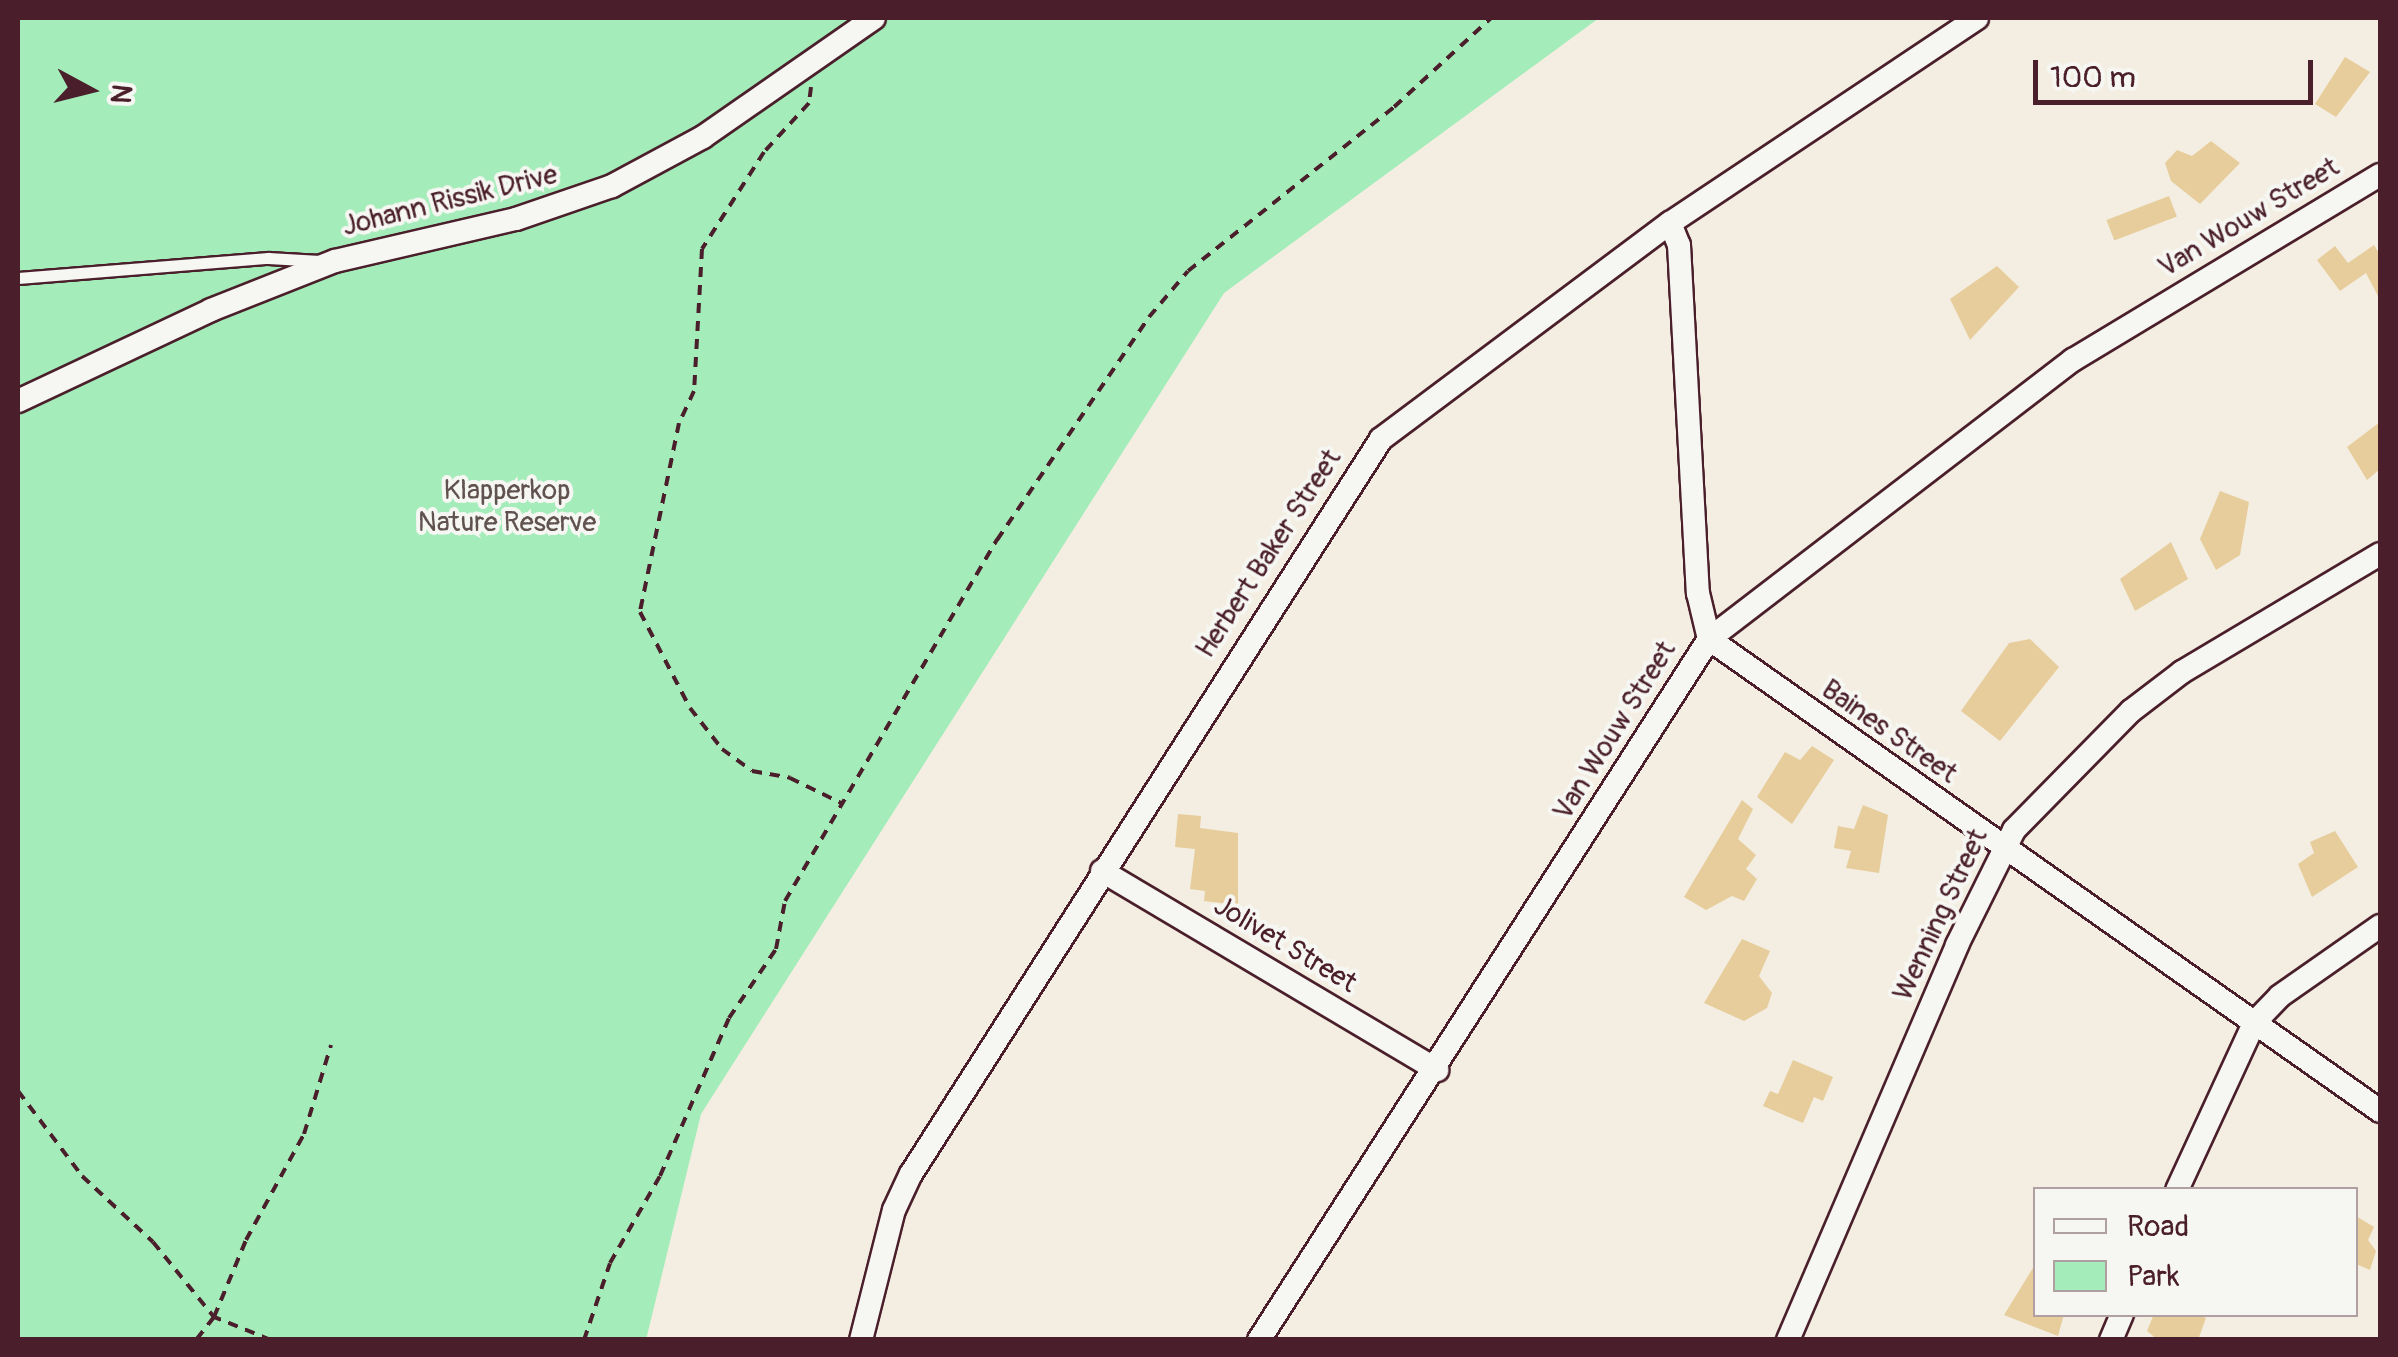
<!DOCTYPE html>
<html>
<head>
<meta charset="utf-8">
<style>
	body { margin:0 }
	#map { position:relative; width:2398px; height:1357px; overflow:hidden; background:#f3eee1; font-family:Pangolin,sans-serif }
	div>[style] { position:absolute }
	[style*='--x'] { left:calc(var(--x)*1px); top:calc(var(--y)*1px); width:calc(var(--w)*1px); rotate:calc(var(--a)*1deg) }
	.green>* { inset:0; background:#a4ecb9 }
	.building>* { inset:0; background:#e7cd9c; transform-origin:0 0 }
	.path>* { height:4px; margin-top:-2px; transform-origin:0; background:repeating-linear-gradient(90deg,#4a1f2b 0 10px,transparent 0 18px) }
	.roads { filter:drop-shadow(2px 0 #4a1f2b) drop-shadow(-2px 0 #4a1f2b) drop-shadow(0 2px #4a1f2b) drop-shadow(0 -2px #4a1f2b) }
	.lane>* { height:11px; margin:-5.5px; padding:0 5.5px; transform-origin:5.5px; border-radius:5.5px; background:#f6f6f2 }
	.street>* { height:22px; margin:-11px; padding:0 11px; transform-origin:11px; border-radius:11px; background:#f6f6f2 }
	span { translate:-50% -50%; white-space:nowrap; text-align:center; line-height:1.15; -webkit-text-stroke:8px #f6f6f2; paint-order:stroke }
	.street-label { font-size:28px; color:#4a1f2b }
	.park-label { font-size:28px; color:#60524e }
	.frame { position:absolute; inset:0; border:20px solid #4a1f2b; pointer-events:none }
	.legend { position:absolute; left:2033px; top:1187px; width:325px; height:130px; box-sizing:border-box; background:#f6f6f2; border:2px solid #b1a0a2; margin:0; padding:12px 18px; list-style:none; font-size:30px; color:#4a1f2b }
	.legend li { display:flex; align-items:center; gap:20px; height:50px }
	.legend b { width:50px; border:2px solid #b1a0a2 }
	.north { position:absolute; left:40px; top:40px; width:100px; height:100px; -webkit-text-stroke:8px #f6f6f2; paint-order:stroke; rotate:97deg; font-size:28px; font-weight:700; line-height:40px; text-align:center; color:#4a1f2b }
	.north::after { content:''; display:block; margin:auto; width:35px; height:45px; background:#4a1f2b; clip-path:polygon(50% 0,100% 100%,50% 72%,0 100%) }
	.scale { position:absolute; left:2033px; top:60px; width:280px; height:45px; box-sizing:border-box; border:5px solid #4a1f2b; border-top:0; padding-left:12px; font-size:30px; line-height:35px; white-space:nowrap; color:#4a1f2b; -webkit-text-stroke:8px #f6f6f2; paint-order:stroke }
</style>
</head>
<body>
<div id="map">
	<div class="green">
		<i style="clip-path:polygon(18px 18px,1599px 18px,1224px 293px,701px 1114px,646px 1340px,18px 1339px)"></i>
	</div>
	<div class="building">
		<i style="clip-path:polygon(2345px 57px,2370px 72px,2336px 117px,2315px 104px)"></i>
		<i style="clip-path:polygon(2211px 141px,2240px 163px,2200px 204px,2171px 181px,2165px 163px,2177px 150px,2192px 156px)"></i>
		<i style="left:2169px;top:196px;width:22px;height:67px;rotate:69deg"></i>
		<i style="clip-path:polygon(2374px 245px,2380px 255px,2380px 300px,2366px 273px,2340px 291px,2317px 260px,2335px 246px,2348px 263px)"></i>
		<i style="clip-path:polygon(1997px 266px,2019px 287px,1970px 340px,1950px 299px)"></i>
		<i style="clip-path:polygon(2380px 422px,2380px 469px,2367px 480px,2347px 447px)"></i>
		<i style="clip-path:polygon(2220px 491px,2249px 502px,2240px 555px,2216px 570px,2200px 539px)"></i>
		<i style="clip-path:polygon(2171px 542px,2188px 579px,2135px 611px,2120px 579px)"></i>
		<i style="clip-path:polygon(2030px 639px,2059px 667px,2000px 741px,1961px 711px,2009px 643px)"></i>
		<i style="clip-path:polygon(1812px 746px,1834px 760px,1792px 824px,1757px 797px,1785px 752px,1800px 760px)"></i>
		<i style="clip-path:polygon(1742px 800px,1753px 809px,1738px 839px,1756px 855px,1746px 869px,1757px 879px,1744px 901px,1732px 896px,1706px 910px,1684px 897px)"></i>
		<i style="clip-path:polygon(1863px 805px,1888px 815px,1879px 873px,1846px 868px,1851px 851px,1834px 848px,1838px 826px,1854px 829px)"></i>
		<i style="clip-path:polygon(1178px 814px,1201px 816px,1200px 828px,1238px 833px,1238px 905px,1204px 901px,1205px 891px,1190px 889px,1195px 849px,1175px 847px)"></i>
		<i style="clip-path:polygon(2335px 831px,2358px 867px,2312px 897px,2298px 864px,2314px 853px,2310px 842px)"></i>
		<i style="clip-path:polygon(1742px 939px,1770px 951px,1759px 976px,1772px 993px,1767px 1008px,1744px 1021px,1704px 1003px)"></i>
		<i style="clip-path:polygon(1793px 1060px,1833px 1077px,1823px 1101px,1814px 1097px,1803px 1123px,1763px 1106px,1770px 1091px,1778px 1094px)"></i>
		<i style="clip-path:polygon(2356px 1216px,2374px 1227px,2368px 1240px,2376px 1251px,2370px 1270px,2356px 1264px)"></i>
		<i style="clip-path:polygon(2036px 1263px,2036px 1314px,2064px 1314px,2058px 1336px,2004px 1315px)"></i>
		<i style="clip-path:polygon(2154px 1314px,2198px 1314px,2206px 1318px,2198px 1340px,2158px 1340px,2147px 1331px)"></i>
	</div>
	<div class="path">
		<i style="--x:811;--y:87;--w:16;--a:97"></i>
		<i style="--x:809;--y:103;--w:67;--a:132.6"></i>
		<i style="--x:764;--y:152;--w:115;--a:122.6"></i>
		<i style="--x:702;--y:249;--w:142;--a:93.2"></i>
		<i style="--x:694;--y:391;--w:35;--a:115"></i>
		<i style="--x:679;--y:423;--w:193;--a:101.7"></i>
		<i style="--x:640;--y:612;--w:108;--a:62.5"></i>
		<i style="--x:690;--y:708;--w:52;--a:52"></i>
		<i style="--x:722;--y:749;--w:37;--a:36"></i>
		<i style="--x:752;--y:771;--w:39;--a:10"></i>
		<i style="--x:790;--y:778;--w:57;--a:26.1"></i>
		<i style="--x:18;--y:1091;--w:106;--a:53"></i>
		<i style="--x:82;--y:1176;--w:97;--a:42.9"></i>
		<i style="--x:153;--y:1242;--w:97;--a:50.9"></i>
		<i style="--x:214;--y:1317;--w:29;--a:128"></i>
		<i style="--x:271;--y:1340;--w:61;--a:-158"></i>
		<i style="--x:214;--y:1317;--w:83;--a:-67.4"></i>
		<i style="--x:246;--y:1240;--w:121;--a:-61.3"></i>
		<i style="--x:304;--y:1134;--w:93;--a:-73.1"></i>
		<i style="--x:584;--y:1340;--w:81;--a:-71.3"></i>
		<i style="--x:610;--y:1263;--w:100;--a:-60.1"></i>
		<i style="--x:660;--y:1176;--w:172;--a:-66.4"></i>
		<i style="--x:729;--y:1018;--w:83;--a:-55.7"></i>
		<i style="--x:776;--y:949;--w:49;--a:-79.4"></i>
		<i style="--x:785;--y:901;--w:419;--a:-59.6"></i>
		<i style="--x:997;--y:540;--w:270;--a:-55.7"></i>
		<i style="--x:1149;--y:317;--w:60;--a:-49.7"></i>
		<i style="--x:1188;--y:271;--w:263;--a:-38.5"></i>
		<i style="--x:1394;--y:107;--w:132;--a:-42.5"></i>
	</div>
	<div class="roads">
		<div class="lane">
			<i style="--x:18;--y:278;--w:251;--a:-4.6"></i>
			<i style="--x:268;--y:258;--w:52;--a:3.3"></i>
		</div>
		<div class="street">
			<i style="--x:1670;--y:223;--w:24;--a:68"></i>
			<i style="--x:1679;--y:245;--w:349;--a:86.9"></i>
			<i style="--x:1698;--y:593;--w:47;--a:76.6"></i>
			<i style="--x:1709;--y:639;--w:820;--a:35.12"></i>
			<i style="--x:18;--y:401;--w:213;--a:-25.2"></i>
			<i style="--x:211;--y:310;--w:133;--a:-21.6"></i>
			<i style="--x:335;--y:261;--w:186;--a:-13.1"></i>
			<i style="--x:516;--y:219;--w:102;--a:-19"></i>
			<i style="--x:612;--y:186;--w:103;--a:-28.3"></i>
			<i style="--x:703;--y:137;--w:208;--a:-34.8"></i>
			<i style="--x:1102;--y:871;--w:390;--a:30.7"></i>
			<i style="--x:2177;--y:1190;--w:184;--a:-65.2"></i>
			<i style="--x:2254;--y:1023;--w:37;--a:-46"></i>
			<i style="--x:2280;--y:996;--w:122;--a:-35"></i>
			<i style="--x:861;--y:1340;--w:134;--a:-75.8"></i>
			<i style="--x:894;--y:1210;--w:40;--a:-65"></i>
			<i style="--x:911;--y:1174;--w:872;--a:-57.4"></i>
			<i style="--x:1381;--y:439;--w:361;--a:-36.8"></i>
			<i style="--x:1670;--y:223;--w:369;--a:-33.7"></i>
			<i style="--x:1259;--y:1340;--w:833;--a:-57.3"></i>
			<i style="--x:1709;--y:639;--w:459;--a:-37.5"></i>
			<i style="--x:2073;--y:360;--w:358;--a:-31.1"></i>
			<i style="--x:1788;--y:1340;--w:430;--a:-66.8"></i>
			<i style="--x:1957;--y:945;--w:128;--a:-63.6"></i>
			<i style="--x:2014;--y:830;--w:167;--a:-45.5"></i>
			<i style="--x:2131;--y:711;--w:64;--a:-37.4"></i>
			<i style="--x:2182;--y:672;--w:230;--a:-30.8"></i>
			<i style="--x:2111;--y:1340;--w:28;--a:-67"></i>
		</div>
	</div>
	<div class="street-label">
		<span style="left:450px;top:201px;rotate:-14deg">Johann Rissik Drive</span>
		<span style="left:2249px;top:218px;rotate:-31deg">Van Wouw Street</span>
		<span style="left:1269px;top:554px;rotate:-57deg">Herbert Baker Street</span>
		<span style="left:1615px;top:731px;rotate:-58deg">Van Wouw Street</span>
		<span style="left:1889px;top:732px;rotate:35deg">Baines Street</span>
		<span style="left:1941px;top:915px;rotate:-65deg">Wenning Street</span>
		<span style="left:1285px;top:945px;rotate:31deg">Jolivet Street</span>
	</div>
	<div class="park-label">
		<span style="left:507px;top:507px">Klapperkop<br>Nature Reserve</span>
	</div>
	<div class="frame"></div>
	<ul class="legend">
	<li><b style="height:12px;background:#f6f6f2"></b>Road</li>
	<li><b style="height:28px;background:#a4ecb9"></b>Park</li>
	</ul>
	<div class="north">N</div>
	<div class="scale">100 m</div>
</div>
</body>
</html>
